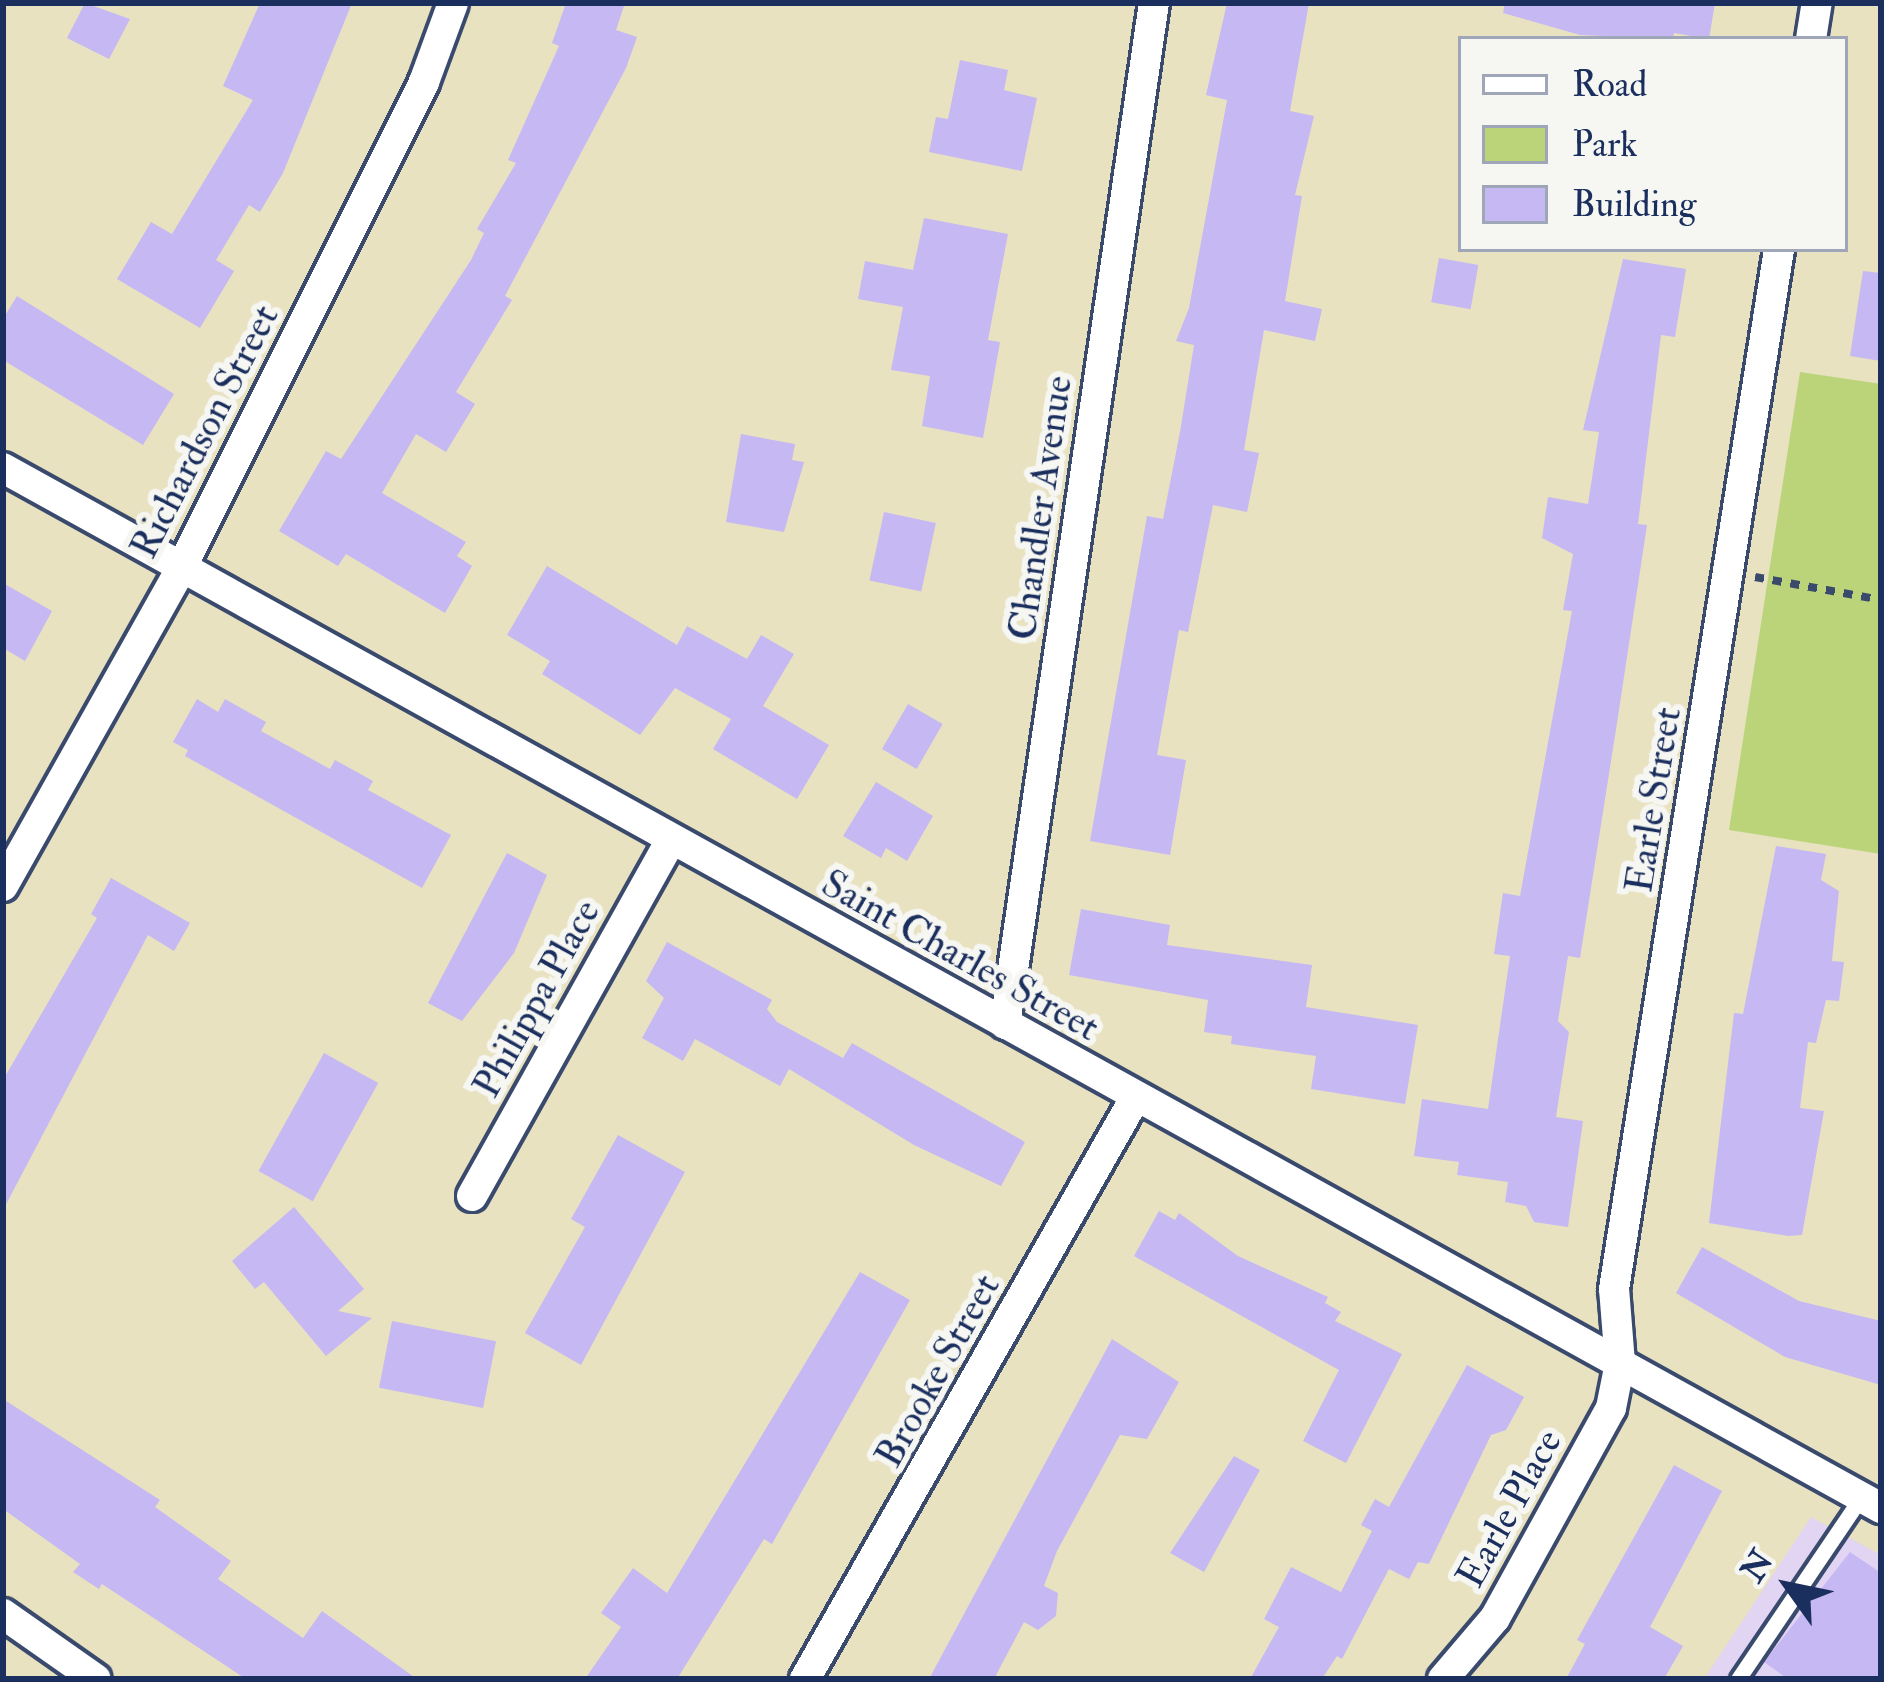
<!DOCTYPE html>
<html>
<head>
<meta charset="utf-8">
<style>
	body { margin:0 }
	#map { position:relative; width:1884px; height:1682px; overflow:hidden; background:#e8e2c1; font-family:"IM FELL Double Pica",serif }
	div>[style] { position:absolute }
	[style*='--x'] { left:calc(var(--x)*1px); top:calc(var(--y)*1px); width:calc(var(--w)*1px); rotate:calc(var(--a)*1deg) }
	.built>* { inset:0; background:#e2d4f3 }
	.green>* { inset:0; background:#bbd479 }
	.building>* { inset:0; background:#c6b8f3; transform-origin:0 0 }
	.path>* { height:8px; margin-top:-4px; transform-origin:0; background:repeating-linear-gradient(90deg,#3a4a6d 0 9px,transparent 0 18px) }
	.roads { filter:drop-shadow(3px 0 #3a4a6d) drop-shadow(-3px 0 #3a4a6d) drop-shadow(0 3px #3a4a6d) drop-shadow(0 -3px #3a4a6d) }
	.lane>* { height:15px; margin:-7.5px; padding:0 7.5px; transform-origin:7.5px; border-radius:7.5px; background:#fff }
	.street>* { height:30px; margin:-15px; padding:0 15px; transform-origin:15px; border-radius:15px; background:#fff }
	span { translate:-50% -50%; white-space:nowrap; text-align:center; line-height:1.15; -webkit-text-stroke:12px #f6f6f2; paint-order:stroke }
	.street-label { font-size:39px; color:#1b2f5e }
	.frame { position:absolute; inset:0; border:6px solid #1b2f5e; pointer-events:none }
	.legend { position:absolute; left:1458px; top:36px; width:390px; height:216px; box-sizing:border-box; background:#f6f6f2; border:3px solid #9ea6b7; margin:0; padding:15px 21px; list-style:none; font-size:36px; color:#1b2f5e }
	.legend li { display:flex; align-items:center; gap:24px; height:60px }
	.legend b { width:60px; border:3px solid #9ea6b7 }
	.north { position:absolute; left:1728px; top:1526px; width:120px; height:120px; -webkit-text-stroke:9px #f6f6f2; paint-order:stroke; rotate:303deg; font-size:33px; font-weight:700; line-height:48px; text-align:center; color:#1b2f5e }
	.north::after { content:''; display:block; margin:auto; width:42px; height:54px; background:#1b2f5e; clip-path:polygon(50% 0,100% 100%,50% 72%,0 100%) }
</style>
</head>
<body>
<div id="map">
	<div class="built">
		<i style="clip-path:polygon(1811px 1517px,1881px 1555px,1881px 1679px,1704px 1679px)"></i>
	</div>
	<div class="green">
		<i style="clip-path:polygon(1800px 372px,1881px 384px,1881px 854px,1729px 830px)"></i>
	</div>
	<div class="building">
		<i style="clip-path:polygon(85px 3px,130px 19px,109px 59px,67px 38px)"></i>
		<i style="clip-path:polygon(260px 3px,352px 3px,283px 173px,260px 212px,249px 205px,216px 260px,234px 271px,200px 328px,117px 279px,151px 222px,172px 234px,253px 100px,223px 86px)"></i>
		<i style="clip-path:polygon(566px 3px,625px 3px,616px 30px,637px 37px,626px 68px,505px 296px,512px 300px,456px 392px,475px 404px,446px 452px,416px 434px,382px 493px,466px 542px,457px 556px,472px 566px,445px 613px,346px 554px,338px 566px,279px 531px,326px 451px,341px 459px,471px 260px,484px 233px,477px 229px,516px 163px,508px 160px,559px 46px,552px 43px)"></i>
		<i style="clip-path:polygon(1227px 3px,1309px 3px,1290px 111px,1314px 116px,1295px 195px,1302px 196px,1285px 301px,1322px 309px,1315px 341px,1264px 330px,1244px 450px,1259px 453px,1247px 512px,1213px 505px,1188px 632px,1179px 630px,1157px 755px,1186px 760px,1170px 855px,1090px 841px,1147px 516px,1163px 519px,1180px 432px,1194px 345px,1176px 341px,1189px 308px,1227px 100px,1206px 95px)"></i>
		<i style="clip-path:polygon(1505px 3px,1715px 3px,1709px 39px,1674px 33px,1673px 39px,1580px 35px,1503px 13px)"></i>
		<i style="clip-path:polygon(960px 60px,1008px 70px,1004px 90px,1037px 98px,1022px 171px,929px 152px,936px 117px,948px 119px)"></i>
		<i style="clip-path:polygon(924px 218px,1008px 234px,988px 340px,1000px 342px,983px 438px,922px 426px,930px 376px,891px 370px,903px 307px,858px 299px,865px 261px,913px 270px)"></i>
		<i style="left:1439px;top:258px;width:40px;height:45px;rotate:10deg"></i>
		<i style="clip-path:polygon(1623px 259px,1686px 269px,1675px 337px,1661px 335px,1638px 524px,1647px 525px,1617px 723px,1580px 958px,1568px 956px,1558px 1021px,1569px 1032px,1556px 1117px,1583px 1121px,1568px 1227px,1534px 1222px,1526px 1206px,1505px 1202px,1508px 1182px,1457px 1175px,1459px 1162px,1414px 1156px,1422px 1099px,1488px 1109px,1510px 956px,1494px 954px,1503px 893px,1520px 896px,1572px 611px,1563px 610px,1573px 554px,1542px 538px,1548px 497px,1588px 504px,1599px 432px,1583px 430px)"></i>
		<i style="clip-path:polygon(1863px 271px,1881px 273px,1881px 361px,1850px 356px)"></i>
		<i style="clip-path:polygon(17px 296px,174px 394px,143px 445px,3px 360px,3px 319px)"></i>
		<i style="clip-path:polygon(741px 434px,795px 444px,792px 460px,804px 462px,784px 532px,726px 522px)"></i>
		<i style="left:884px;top:512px;width:53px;height:70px;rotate:12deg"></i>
		<i style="clip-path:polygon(547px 566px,677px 645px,687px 626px,747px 659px,761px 635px,794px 654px,763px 706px,829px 745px,797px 799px,713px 749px,731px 719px,675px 688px,640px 735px,542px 674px,550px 661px,507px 635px)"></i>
		<i style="clip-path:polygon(3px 583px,52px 611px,25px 661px,3px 648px)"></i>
		<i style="clip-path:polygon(197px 699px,218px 712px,225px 699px,266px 722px,261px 731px,330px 769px,335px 760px,373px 781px,368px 790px,451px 835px,422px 888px,185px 756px,188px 750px,173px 742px)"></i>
		<i style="left:908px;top:704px;width:40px;height:52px;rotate:30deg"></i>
		<i style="clip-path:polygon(876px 782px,933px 816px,907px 861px,886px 848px,881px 858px,843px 836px)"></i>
		<i style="clip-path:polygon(1776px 846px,1826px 854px,1821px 880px,1839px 891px,1832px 961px,1844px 962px,1839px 1001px,1826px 1000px,1816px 1043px,1808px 1042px,1800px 1108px,1824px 1111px,1802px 1235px,1788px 1236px,1709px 1223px,1734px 1013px,1743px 1014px)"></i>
		<i style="clip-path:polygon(507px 853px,547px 875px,514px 953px,462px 1021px,428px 1003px)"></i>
		<i style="clip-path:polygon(111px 878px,190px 923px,174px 951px,148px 935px,3px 1210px,3px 1080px,97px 918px,91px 914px)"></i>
		<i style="clip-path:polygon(1081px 909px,1170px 925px,1167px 945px,1312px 965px,1306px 1007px,1418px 1025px,1405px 1104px,1311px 1089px,1316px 1056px,1231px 1044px,1232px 1036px,1204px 1032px,1208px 1000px,1069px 975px)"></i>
		<i style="clip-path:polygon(667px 942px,772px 1000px,767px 1009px,777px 1022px,843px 1058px,852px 1043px,1025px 1142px,1001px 1186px,914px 1145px,789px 1069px,780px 1086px,695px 1039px,683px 1061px,642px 1038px,664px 998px,646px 981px)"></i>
		<i style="left:324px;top:1053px;width:62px;height:135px;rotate:29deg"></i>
		<i style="clip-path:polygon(618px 1135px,685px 1172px,581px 1365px,525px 1333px,585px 1227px,571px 1219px)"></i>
		<i style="clip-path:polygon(294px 1207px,364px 1289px,338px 1311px,372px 1318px,326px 1356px,264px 1282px,255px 1289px,232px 1261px)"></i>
		<i style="clip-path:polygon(1159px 1211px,1175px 1220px,1179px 1213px,1238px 1256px,1328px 1297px,1325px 1303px,1341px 1312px,1335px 1321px,1402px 1354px,1346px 1463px,1303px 1441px,1339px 1370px,1134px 1256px)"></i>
		<i style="clip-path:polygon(1702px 1247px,1799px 1301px,1881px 1321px,1881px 1385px,1785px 1357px,1676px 1293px)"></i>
		<i style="clip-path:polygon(860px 1272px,910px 1300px,772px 1544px,764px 1539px,677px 1679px,585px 1679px,621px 1627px,601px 1613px,633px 1568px,667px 1593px)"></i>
		<i style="left:392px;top:1321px;width:106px;height:68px;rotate:11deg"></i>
		<i style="clip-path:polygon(1112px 1339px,1179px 1382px,1147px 1439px,1120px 1435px,1057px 1551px,1044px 1586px,1058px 1593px,1056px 1616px,1038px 1630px,1024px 1622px,994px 1679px,929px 1679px)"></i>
		<i style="clip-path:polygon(1467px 1365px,1524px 1397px,1506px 1430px,1491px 1435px,1429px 1564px,1418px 1562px,1409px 1579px,1389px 1569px,1342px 1659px,1337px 1656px,1322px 1679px,1250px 1679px,1279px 1627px,1264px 1619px,1291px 1567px,1341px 1592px,1372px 1531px,1361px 1525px,1375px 1499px,1389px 1507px)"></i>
		<i style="clip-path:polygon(3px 1399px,160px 1500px,155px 1507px,231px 1561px,218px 1579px,303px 1638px,322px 1611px,417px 1679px,246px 1679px,102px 1584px,99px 1589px,73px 1572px,80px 1564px,3px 1509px)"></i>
		<i style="clip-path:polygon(1234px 1456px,1260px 1470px,1204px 1572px,1170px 1553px)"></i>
		<i style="clip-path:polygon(1674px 1465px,1722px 1491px,1650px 1627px,1683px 1646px,1664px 1679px,1566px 1679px,1585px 1644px,1577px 1640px)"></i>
		<i style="clip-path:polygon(1850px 1552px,1881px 1573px,1881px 1679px,1788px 1679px,1764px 1662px)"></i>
	</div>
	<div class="path">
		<i style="--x:1755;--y:577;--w:128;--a:10.3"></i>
	</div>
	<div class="roads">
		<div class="lane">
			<i style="--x:1738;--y:1679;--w:220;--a:-55.9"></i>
		</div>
		<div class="street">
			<i style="--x:1811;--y:39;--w:36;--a:-81"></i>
			<i style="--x:3;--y:468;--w:2147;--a:28.98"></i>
			<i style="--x:3;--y:886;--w:366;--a:-60.7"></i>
			<i style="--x:182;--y:567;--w:542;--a:-63.48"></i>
			<i style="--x:424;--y:82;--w:84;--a:-69.8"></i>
			<i style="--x:1005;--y:1024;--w:1032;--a:-81.7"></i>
			<i style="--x:472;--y:1196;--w:406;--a:-60.8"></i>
			<i style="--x:3;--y:1614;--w:113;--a:35"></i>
			<i style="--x:805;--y:1679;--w:668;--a:-60.4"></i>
			<i style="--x:1443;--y:1679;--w:80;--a:-49.6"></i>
			<i style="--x:1495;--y:1618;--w:240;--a:-61.1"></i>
			<i style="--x:1611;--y:1408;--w:46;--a:-78.7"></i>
			<i style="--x:1620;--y:1363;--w:74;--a:-94.6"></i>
			<i style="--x:1614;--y:1289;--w:1053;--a:-80.98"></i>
		</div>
	</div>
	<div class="street-label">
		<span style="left:205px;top:432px;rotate:-63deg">Richardson Street</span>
		<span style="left:1041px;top:508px;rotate:-82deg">Chandler Avenue</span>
		<span style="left:1654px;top:800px;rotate:-81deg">Earle Street</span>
		<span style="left:960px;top:956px;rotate:29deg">Saint Charles Street</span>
		<span style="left:537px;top:999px;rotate:-61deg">Philippa Place</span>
		<span style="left:938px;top:1371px;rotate:-61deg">Brooke Street</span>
		<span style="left:1510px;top:1509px;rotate:-61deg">Earle Place</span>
	</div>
	<div class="frame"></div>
	<ul class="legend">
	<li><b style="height:15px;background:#fff"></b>Road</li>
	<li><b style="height:33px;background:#bbd479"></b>Park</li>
	<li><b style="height:33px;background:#c6b8f3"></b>Building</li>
	</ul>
	<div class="north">N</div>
</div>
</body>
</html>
